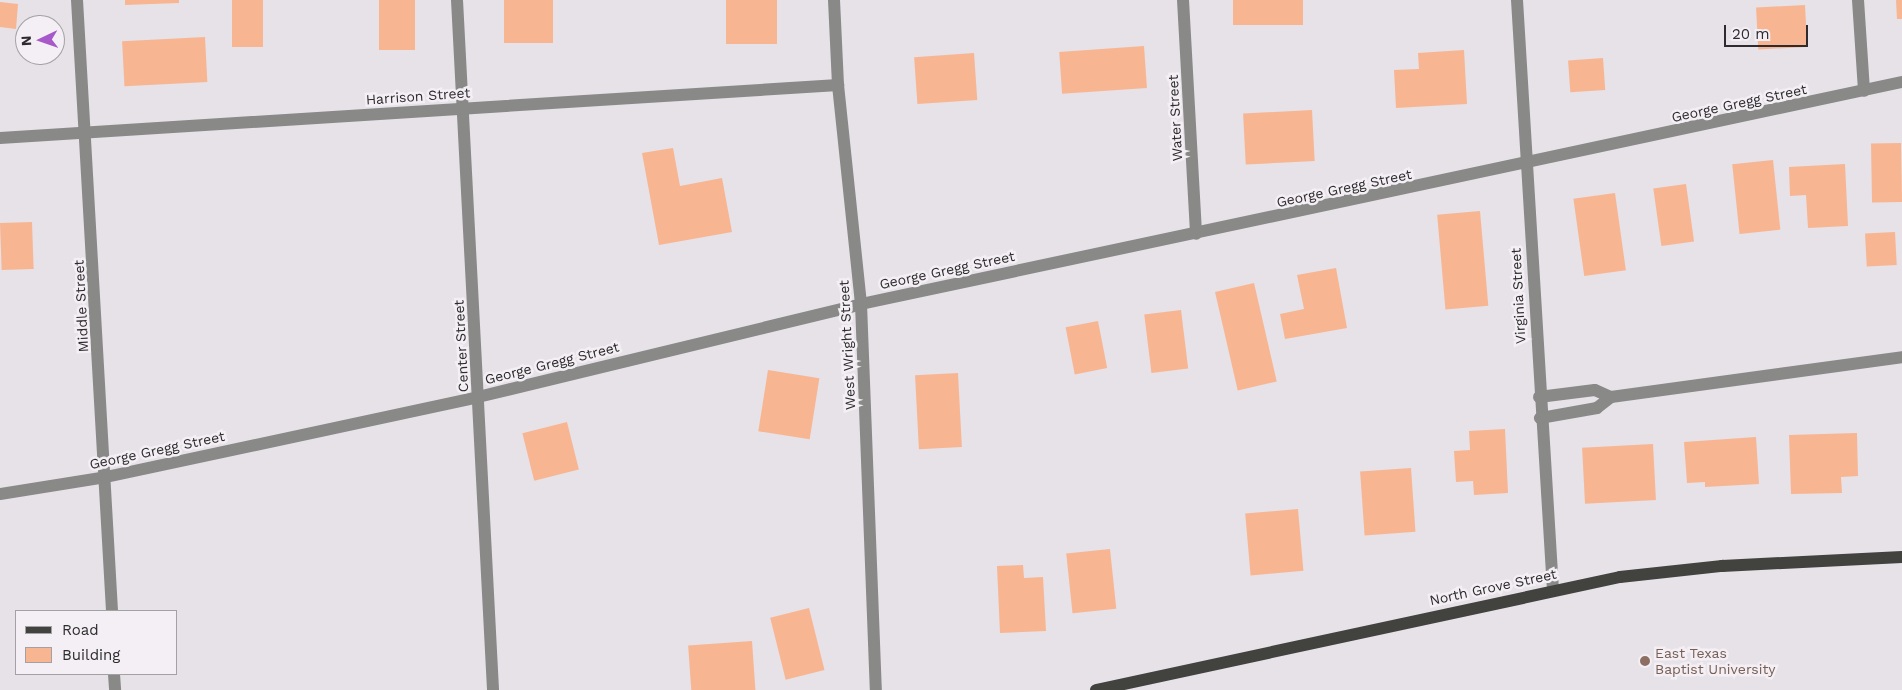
<!DOCTYPE html>
<html>
<head>
<meta charset="utf-8">
<style>
	body { margin:0 }
	#map { position:relative; width:1902px; height:690px; overflow:hidden; background:#e6e2e7; font-family:"Work Sans",sans-serif }
	div>[style] { position:absolute }
	[style*='--x'] { left:calc(var(--x)*1px); top:calc(var(--y)*1px); width:calc(var(--w)*1px); rotate:calc(var(--a)*1deg) }
	.building>* { inset:0; background:#f8b592; transform-origin:0 0 }
	.minor>* { height:12px; margin:-6px; padding:0 6px; transform-origin:6px; border-radius:6px; background:#898987 }
	.major>* { height:12px; margin:-6px; padding:0 6px; transform-origin:6px; border-radius:6px; background:#42423e }
	.dots>* { width:14px; height:14px; translate:-50% -50%; box-sizing:border-box; border:2px solid #f3eff4; border-radius:50% }
	span { translate:-50% -50%; white-space:nowrap; text-align:center; line-height:1.15; -webkit-text-stroke:5px #f3eff4; paint-order:stroke }
	.street-label { font-size:14px; color:#2d2b2d }
	.education-label { font-size:14px; color:#785e54 }
	.left { translate:0 -50%; text-align:left }
	.legend { position:absolute; left:15px; top:610px; width:162px; height:65px; box-sizing:border-box; background:#f3eff4; border:1px solid #a4a1a4; margin:0; padding:6px 9px; list-style:none; font-size:15px; color:#2d2b2d }
	.legend li { display:flex; align-items:center; gap:10px; height:25px }
	.legend b { width:25px; border:1px solid #a4a1a4 }
	.north { position:absolute; left:15px; top:15px; width:50px; height:50px; box-sizing:border-box; background:#f3eff4; border:1px solid #a4a1a4; border-radius:50%; rotate:267deg; font-size:14px; font-weight:700; line-height:20px; text-align:center; color:#2d2b2d }
	.north::after { content:''; display:block; margin:auto; width:18px; height:22px; background:#a758c9; clip-path:polygon(50% 0,100% 100%,50% 72%,0 100%) }
	.scale { position:absolute; left:1724px; top:25px; width:84px; height:22px; box-sizing:border-box; border:2px solid #2d2b2d; border-top:0; padding-left:6px; font-size:15px; line-height:18px; white-space:nowrap; color:#2d2b2d; -webkit-text-stroke:4px #f3eff4; paint-order:stroke }
</style>
</head>
<body>
<div id="map">
	<div class="building">
		<i style="clip-path:polygon(125px 0,179px 0,179px 3px,125px 5px)"></i>
		<i style="left:232px;top:0;width:31px;height:47px"></i>
		<i style="left:379px;top:0;width:36px;height:50px"></i>
		<i style="left:504px;top:0;width:49px;height:43px"></i>
		<i style="left:726px;top:0;width:51px;height:44px"></i>
		<i style="left:1233px;top:0;width:70px;height:25px"></i>
		<i style="clip-path:polygon(1896px 0,1902px 0,1902px 19px,1897px 19px)"></i>
		<i style="clip-path:polygon(0 2px,18px 4px,16px 29px,0 27px)"></i>
		<i style="left:1805px;top:5px;width:42px;height:49px;rotate:87deg"></i>
		<i style="left:205px;top:37px;width:45px;height:83px;rotate:87deg"></i>
		<i style="left:1144px;top:46px;width:42px;height:85px;rotate:86deg"></i>
		<i style="clip-path:polygon(1464px 50px,1467px 104px,1396px 108px,1394px 70px,1419px 69px,1418px 53px)"></i>
		<i style="left:974px;top:53px;width:47px;height:60px;rotate:86deg"></i>
		<i style="left:1603px;top:58px;width:32px;height:35px;rotate:86deg"></i>
		<i style="left:1312px;top:110px;width:51px;height:69px;rotate:87deg"></i>
		<i style="left:1901px;top:143px;width:59px;height:30px;rotate:89deg"></i>
		<i style="clip-path:polygon(673px 148px,680px 186px,722px 178px,732px 232px,659px 245px,642px 153px)"></i>
		<i style="left:1773px;top:160px;width:70px;height:41px;rotate:84deg"></i>
		<i style="clip-path:polygon(1845px 164px,1848px 226px,1808px 228px,1806px 195px,1790px 196px,1789px 167px)"></i>
		<i style="left:1686px;top:184px;width:58px;height:33px;rotate:82deg"></i>
		<i style="left:1615px;top:193px;width:78px;height:42px;rotate:82deg"></i>
		<i style="left:1480px;top:211px;width:95px;height:43px;rotate:85deg"></i>
		<i style="left:32px;top:222px;width:47px;height:32px;rotate:88deg"></i>
		<i style="left:1895px;top:232px;width:33px;height:30px;rotate:87deg"></i>
		<i style="clip-path:polygon(1336px 268px,1347px 328px,1285px 339px,1280px 314px,1304px 309px,1297px 275px)"></i>
		<i style="left:1254px;top:283px;width:101px;height:40px;rotate:77deg"></i>
		<i style="left:1181px;top:310px;width:59px;height:37px;rotate:83deg"></i>
		<i style="left:1098px;top:321px;width:48px;height:33px;rotate:79deg"></i>
		<i style="left:768px;top:370px;width:52px;height:62px;rotate:9deg"></i>
		<i style="left:958px;top:373px;width:74px;height:43px;rotate:87deg"></i>
		<i style="left:567px;top:422px;width:49px;height:46px;rotate:76deg"></i>
		<i style="clip-path:polygon(1505px 429px,1508px 493px,1474px 495px,1473px 481px,1456px 482px,1454px 451px,1470px 450px,1469px 431px)"></i>
		<i style="clip-path:polygon(1857px 433px,1858px 476px,1841px 477px,1842px 493px,1791px 494px,1789px 435px)"></i>
		<i style="clip-path:polygon(1756px 437px,1759px 484px,1705px 487px,1705px 482px,1687px 483px,1684px 442px)"></i>
		<i style="left:1653px;top:444px;width:56px;height:71px;rotate:87deg"></i>
		<i style="left:1411px;top:468px;width:64px;height:51px;rotate:86deg"></i>
		<i style="left:1298px;top:509px;width:62px;height:53px;rotate:85deg"></i>
		<i style="left:1110px;top:549px;width:60px;height:44px;rotate:84deg"></i>
		<i style="clip-path:polygon(1023px 565px,1024px 578px,1043px 577px,1046px 631px,1000px 633px,997px 566px)"></i>
		<i style="left:809px;top:608px;width:64px;height:40px;rotate:76deg"></i>
		<i style="left:752px;top:641px;width:49px;height:64px;rotate:86deg"></i>
	</div>
	<div class="minor">
		<i style="--x:77;--y:0;--w:612;--a:86.72"></i>
		<i style="--x:457;--y:0;--w:691;--a:87.01"></i>
		<i style="--x:834;--y:0;--w:85;--a:87.3"></i>
		<i style="--x:838;--y:85;--w:220;--a:84"></i>
		<i style="--x:861;--y:304;--w:386;--a:87.8"></i>
		<i style="--x:1183;--y:0;--w:234;--a:86.8"></i>
		<i style="--x:1517;--y:0;--w:591;--a:86.51"></i>
		<i style="--x:1858;--y:0;--w:91;--a:86.2"></i>
		<i style="--x:0;--y:138;--w:840;--a:-3.62"></i>
		<i style="--x:1539;--y:397;--w:56;--a:-7.1"></i>
		<i style="--x:1595;--y:390;--w:17;--a:24"></i>
		<i style="--x:1611;--y:397;--w:18;--a:142"></i>
		<i style="--x:1597;--y:408;--w:58;--a:170"></i>
		<i style="--x:1611;--y:397;--w:294;--a:-7.8"></i>
		<i style="--x:0;--y:494;--w:107;--a:-9.1"></i>
		<i style="--x:106;--y:477;--w:381;--a:-12.1"></i>
		<i style="--x:478;--y:397;--w:394;--a:-13.6"></i>
		<i style="--x:861;--y:304;--w:1064;--a:-12.04"></i>
		<i style="--x:114;--y:674;--w:16;--a:86"></i>
	</div>
	<div class="major">
		<i style="--x:1096;--y:690;--w:536;--a:-12.17"></i>
		<i style="--x:1620;--y:577;--w:103;--a:-6.2"></i>
		<i style="--x:1722;--y:566;--w:180;--a:-2.9"></i>
	</div>
	<div class="dots">
		<i style="left:1645px;top:661px;background:#8d6e63"></i>
	</div>
	<div class="street-label">
		<span style="left:418px;top:96px;rotate:-4deg">Harrison Street</span>
		<span style="left:1739px;top:103px;rotate:-12deg">George Gregg Street</span>
		<span style="left:1175px;top:118px;rotate:-93deg">Water Street</span>
		<span style="left:1344px;top:188px;rotate:-12deg">George Gregg Street</span>
		<span style="left:947px;top:270px;rotate:-12deg">George Gregg Street</span>
		<span style="left:1518px;top:296px;rotate:-93deg">Virginia Street</span>
		<span style="left:81px;top:306px;rotate:-93deg">Middle Street</span>
		<span style="left:847px;top:345px;rotate:-93deg">West Wright Street</span>
		<span style="left:461px;top:346px;rotate:-93deg">Center Street</span>
		<span style="left:552px;top:363px;rotate:-14deg">George Gregg Street</span>
		<span style="left:157px;top:450px;rotate:-12deg">George Gregg Street</span>
		<span style="left:1493px;top:587px;rotate:-12deg">North Grove Street</span>
	</div>
	<div class="education-label">
		<span class="left" style="left:1655px;top:661px">East Texas<br>Baptist University</span>
	</div>
	<ul class="legend">
	<li><b style="height:6px;background:#42423e"></b>Road</li>
	<li><b style="height:14px;background:#f8b592"></b>Building</li>
	</ul>
	<div class="north">N</div>
	<div class="scale">20 m</div>
</div>
</body>
</html>
